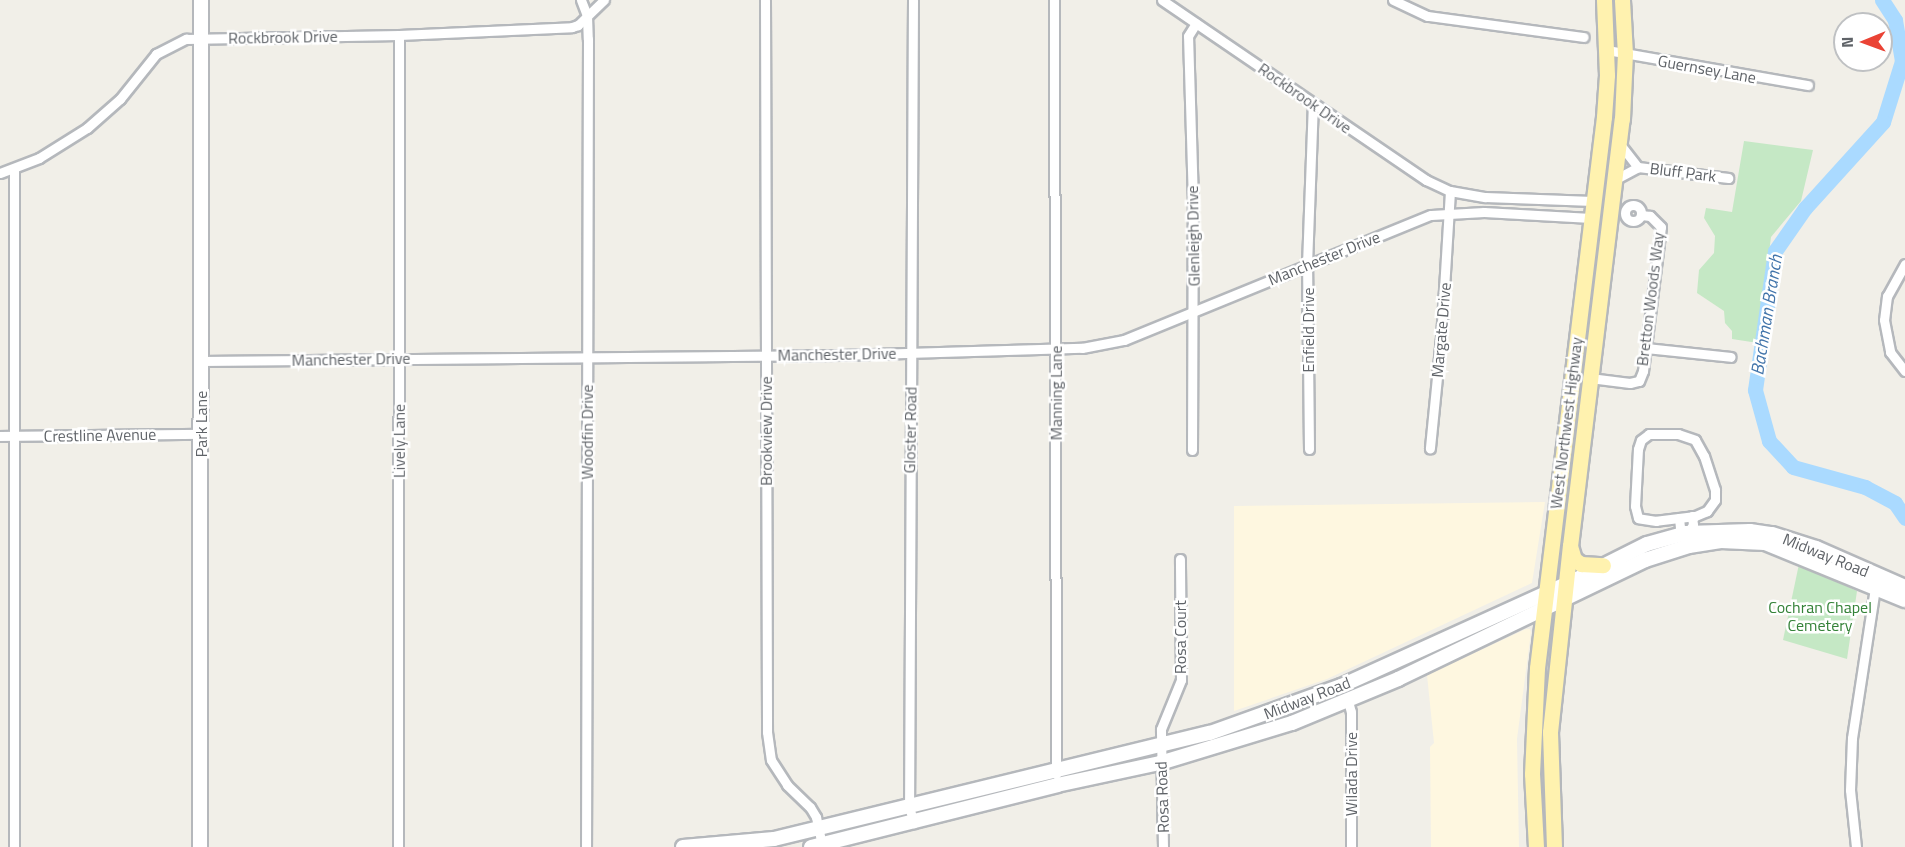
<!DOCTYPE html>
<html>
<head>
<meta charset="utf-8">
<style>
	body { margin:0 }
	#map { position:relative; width:1905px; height:847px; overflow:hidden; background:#f1efe8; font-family:"Titillium Web",sans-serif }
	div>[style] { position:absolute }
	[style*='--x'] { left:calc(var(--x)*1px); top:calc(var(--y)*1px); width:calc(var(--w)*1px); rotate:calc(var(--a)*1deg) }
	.commercial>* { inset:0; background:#fef7e0 }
	.green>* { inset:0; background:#c5e8c5 }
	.river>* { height:15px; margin:-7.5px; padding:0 7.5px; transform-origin:7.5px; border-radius:7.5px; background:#aadaff }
	.roads { filter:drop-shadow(2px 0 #b5b8bc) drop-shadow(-2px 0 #b5b8bc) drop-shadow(0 2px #b5b8bc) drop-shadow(0 -2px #b5b8bc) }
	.street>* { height:9px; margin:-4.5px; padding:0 4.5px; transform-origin:4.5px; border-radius:4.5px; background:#fff }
	.street>.ring { margin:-4.5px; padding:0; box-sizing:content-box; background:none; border:9px solid #fff; border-radius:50% }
	.secondary>* { height:14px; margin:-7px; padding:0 7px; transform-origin:7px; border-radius:7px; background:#fff }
	.primary>* { height:15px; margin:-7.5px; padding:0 7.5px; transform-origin:7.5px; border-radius:7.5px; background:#fff2af }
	span { translate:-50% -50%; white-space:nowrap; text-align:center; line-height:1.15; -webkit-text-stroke:5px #fff; paint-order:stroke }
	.street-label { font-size:16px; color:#5f6368 }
	.park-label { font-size:16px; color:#348238 }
	.water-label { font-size:18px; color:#4174aa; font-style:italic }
	.north { position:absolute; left:1833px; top:12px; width:60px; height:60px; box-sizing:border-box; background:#fff; border:2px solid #bfc1c3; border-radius:50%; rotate:269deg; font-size:16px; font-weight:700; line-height:24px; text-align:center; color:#5f6368 }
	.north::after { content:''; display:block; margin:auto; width:21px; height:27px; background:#ea4335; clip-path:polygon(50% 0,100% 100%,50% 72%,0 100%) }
</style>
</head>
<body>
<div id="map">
	<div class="commercial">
		<i style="clip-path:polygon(1545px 502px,1532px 583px,1327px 679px,1234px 711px,1234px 506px)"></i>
		<i style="clip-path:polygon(1526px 629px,1530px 629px,1531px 632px,1517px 739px,1519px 847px,1431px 847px,1430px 747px,1434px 743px,1427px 675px)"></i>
	</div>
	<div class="green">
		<i style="clip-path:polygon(1744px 141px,1813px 150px,1801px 201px,1771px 237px,1758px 343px,1732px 339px,1732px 331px,1725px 323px,1724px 311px,1697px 293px,1699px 270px,1714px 253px,1715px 236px,1704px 218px,1706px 208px,1732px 212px)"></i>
		<i style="clip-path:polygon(1799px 564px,1857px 591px,1847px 659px,1783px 640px)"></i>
	</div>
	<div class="river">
		<i style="--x:1882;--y:0;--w:24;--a:57"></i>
		<i style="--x:1895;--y:20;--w:42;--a:80.3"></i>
		<i style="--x:1902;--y:61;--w:64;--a:107.3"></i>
		<i style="--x:1883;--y:122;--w:116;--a:132.2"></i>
		<i style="--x:1805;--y:208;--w:52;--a:124.9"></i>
		<i style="--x:1775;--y:251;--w:140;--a:98.2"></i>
		<i style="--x:1755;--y:390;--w:53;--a:74.6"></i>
		<i style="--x:1769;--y:441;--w:35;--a:47"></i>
		<i style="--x:1793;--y:467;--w:75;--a:15.5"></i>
		<i style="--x:1865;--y:487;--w:34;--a:28"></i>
		<i style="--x:1895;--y:503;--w:18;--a:56"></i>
	</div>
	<div class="roads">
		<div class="street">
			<i style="--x:581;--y:0;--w:17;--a:69"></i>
			<i style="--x:587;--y:16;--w:23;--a:88"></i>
			<i style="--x:588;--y:39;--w:808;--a:90.14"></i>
			<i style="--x:765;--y:0;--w:732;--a:89.84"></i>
			<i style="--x:767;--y:732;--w:28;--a:82"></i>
			<i style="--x:771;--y:760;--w:30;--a:57"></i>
			<i style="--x:787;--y:785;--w:32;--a:44"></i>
			<i style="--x:810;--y:807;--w:12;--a:59"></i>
			<i style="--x:816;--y:817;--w:29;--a:78"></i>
			<i style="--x:913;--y:0;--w:807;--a:90.28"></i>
			<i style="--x:909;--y:807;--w:17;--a:73"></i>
			<i style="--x:1054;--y:0;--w:774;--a:89.85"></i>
			<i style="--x:1162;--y:0;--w:320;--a:34.3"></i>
			<i style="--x:1426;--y:180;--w:26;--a:25"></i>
			<i style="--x:1450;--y:191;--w:146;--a:93.5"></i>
			<i style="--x:1441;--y:337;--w:112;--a:95.7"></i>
			<i style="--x:1393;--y:0;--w:38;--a:25"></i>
			<i style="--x:1428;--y:16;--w:157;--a:7.7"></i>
			<i style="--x:1607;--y:50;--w:204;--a:9.9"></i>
			<i style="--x:1619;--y:143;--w:31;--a:52"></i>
			<i style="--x:0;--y:173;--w:42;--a:-21"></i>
			<i style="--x:39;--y:158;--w:57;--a:-32"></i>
			<i style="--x:87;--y:128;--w:44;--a:-41.3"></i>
			<i style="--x:120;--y:99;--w:58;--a:-51.3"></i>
			<i style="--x:156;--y:54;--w:34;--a:-27"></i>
			<i style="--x:186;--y:39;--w:213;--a:-1.1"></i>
			<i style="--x:399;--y:35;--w:173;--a:-2.6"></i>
			<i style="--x:572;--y:27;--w:6;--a:-18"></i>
			<i style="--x:578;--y:25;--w:36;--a:-44"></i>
			<i style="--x:1614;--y:180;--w:27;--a:-28"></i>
			<i style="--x:1638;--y:167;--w:91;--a:7"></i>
			<i style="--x:1450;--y:191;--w:36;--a:10"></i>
			<i style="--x:1485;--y:197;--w:108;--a:2.1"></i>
			<i class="ring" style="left:1625px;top:205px;width:7px;height:7px"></i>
			<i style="--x:1905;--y:264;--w:37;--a:119"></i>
			<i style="--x:1887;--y:296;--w:24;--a:97"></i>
			<i style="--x:1884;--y:320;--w:33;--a:79"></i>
			<i style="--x:1890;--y:352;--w:24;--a:52"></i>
			<i style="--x:1646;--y:348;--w:85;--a:6"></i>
			<i style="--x:201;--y:361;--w:638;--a:-0.54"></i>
			<i style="--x:839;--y:355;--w:243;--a:-1.7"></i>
			<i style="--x:1082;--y:348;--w:43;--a:-10.8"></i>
			<i style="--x:1124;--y:340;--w:331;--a:-22.2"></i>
			<i style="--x:1431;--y:215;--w:53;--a:-3.2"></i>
			<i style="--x:1484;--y:212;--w:107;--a:3.2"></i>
			<i style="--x:1590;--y:378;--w:40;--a:7.1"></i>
			<i style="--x:1630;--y:383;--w:9;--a:-13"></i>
			<i style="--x:1639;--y:381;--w:11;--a:-68"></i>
			<i style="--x:1643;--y:371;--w:145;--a:-82.9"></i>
			<i style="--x:1661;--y:227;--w:16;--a:-135"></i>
			<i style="--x:1650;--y:216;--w:9;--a:-174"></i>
			<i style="--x:1649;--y:434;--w:29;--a:0"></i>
			<i style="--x:1678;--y:434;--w:18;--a:19"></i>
			<i style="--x:1695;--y:440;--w:18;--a:61"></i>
			<i style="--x:1704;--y:456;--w:36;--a:72"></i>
			<i style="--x:1715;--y:490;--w:10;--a:90"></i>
			<i style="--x:1715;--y:500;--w:14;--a:126"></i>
			<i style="--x:1707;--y:511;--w:13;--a:157"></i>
			<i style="--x:1695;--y:516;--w:39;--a:173"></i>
			<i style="--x:1656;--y:521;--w:18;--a:-171"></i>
			<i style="--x:1638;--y:518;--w:12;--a:-104"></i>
			<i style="--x:1635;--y:506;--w:57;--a:-87"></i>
			<i style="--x:1638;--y:449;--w:9;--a:-72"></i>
			<i style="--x:1641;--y:440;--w:10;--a:-37"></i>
			<i style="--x:0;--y:436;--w:201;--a:-0.6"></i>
			<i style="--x:1309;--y:449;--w:184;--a:-90.6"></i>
			<i style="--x:1307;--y:265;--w:162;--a:-87.9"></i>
			<i style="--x:1192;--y:450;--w:247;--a:-89.8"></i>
			<i style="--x:1193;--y:203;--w:167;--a:-91.7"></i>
			<i style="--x:1188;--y:36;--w:15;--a:-58"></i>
			<i style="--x:1679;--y:518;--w:10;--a:84"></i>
			<i style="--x:1680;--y:528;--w:9;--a:36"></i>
			<i style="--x:1687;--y:533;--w:10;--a:-53"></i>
			<i style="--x:1693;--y:525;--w:9;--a:-96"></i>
			<i style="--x:1348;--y:701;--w:11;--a:75"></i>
			<i style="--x:1351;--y:712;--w:135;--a:90"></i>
			<i style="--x:14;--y:847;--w:678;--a:-90"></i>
			<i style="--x:398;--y:847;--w:812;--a:-89.93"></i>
			<i style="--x:1163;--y:847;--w:118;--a:-91"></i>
			<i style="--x:1161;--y:729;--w:53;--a:-67.8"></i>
			<i style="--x:1181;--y:680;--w:121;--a:-90.5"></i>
			<i style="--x:1856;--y:847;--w:57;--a:-96"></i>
			<i style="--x:1850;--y:790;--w:52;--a:-87.8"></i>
			<i style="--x:1852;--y:738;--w:152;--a:-81.3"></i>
		</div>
		<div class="secondary">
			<i style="--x:200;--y:847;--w:847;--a:-89.93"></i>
			<i style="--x:683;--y:847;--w:91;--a:-5"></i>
			<i style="--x:774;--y:839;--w:449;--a:-13.7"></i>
			<i style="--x:1210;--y:733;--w:139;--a:-19.7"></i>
			<i style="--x:1341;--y:686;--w:259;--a:-24.4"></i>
			<i style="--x:1577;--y:579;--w:78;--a:-26.6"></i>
			<i style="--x:1647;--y:544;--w:41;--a:-15.4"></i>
			<i style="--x:1687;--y:533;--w:63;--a:-1.8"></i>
			<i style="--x:1750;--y:531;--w:22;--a:8"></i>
			<i style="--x:1772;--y:534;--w:46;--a:17.7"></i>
			<i style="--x:1816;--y:548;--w:97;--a:23.7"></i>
			<i style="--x:811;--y:847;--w:254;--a:-14.1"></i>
			<i style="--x:1057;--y:785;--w:105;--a:-12.1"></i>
			<i style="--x:1160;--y:763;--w:138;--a:-16.9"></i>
			<i style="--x:1292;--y:723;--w:115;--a:-22.5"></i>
			<i style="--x:1398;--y:679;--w:274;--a:-25.7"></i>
			<i style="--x:1645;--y:560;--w:46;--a:-17.7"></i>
			<i style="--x:1689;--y:546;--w:32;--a:-9"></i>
			<i style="--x:1721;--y:541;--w:44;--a:2.6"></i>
			<i style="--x:1765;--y:543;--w:151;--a:22.2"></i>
		</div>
		<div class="primary">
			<i style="--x:1570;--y:546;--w:14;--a:73"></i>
			<i style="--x:1574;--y:559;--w:9;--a:36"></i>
			<i style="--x:1581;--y:564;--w:22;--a:3"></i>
			<i style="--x:1536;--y:847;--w:73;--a:-93.1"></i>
			<i style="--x:1532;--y:774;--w:106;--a:-87.3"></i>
			<i style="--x:1537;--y:668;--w:555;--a:-83.07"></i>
			<i style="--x:1604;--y:117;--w:42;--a:-85.9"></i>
			<i style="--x:1607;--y:75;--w:75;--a:-92.3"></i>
			<i style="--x:1554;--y:847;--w:115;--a:-92"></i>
			<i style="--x:1550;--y:732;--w:187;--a:-83.9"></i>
			<i style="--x:1570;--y:546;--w:430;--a:-83.1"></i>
			<i style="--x:1622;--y:119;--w:65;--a:-87.4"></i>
			<i style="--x:1625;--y:54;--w:54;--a:-93.2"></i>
		</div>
	</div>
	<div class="street-label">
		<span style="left:283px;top:37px;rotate:-1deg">Rockbrook Drive</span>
		<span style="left:1707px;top:69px;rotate:10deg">Guernsey Lane</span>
		<span style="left:1305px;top:98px;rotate:35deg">Rockbrook Drive</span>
		<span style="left:1683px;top:172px;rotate:7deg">Bluff Park</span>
		<span style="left:1193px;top:236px;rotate:-91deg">Glenleigh Drive</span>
		<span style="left:1324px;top:258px;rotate:-22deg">Manchester Drive</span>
		<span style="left:1650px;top:299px;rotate:-83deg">Bretton Woods Way</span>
		<span style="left:1308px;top:330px;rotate:-90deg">Enfield Drive</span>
		<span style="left:1441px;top:330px;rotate:-85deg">Margate Drive</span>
		<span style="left:837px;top:354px;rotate:-1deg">Manchester Drive</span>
		<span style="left:351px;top:359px;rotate:-1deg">Manchester Drive</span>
		<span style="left:1056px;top:393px;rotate:-90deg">Manning Lane</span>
		<span style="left:1566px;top:423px;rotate:-83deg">West Northwest Highway</span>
		<span style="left:201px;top:424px;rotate:-90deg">Park Lane</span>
		<span style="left:910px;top:430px;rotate:-89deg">Gloster Road</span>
		<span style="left:766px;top:431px;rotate:-90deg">Brookview Drive</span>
		<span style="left:587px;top:432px;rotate:-90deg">Woodfin Drive</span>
		<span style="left:100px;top:435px;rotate:-1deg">Crestline Avenue</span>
		<span style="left:399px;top:441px;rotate:-90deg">Lively Lane</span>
		<span style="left:1826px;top:555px;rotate:22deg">Midway Road</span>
		<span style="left:1180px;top:637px;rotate:-90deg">Rosa Court</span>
		<span style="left:1307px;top:698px;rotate:-21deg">Midway Road</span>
		<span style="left:1351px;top:774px;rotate:-90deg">Wilada Drive</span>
		<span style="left:1162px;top:797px;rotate:-92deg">Rosa Road</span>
	</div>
	<div class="park-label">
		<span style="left:1820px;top:616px">Cochran Chapel<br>Cemetery</span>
	</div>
	<div class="water-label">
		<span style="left:1767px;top:315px;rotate:-81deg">Bachman Branch</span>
	</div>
	<div class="north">N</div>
</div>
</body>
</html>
